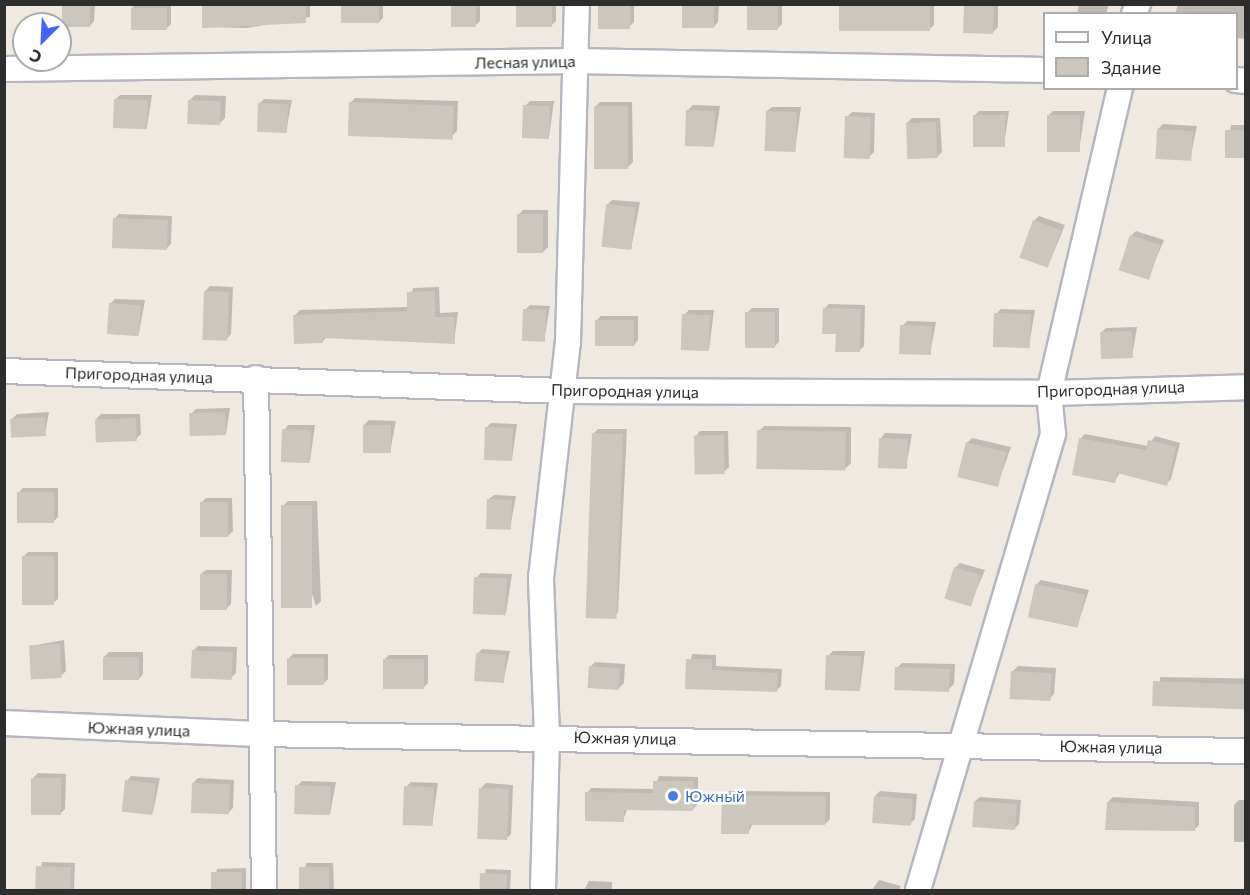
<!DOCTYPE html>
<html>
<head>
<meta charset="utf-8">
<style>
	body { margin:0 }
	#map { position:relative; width:1250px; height:895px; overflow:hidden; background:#efe9e1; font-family:Commissioner,sans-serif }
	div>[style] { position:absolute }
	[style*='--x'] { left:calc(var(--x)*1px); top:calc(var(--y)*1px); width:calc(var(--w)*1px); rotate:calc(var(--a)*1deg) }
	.shadow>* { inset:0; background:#0003; transform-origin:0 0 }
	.building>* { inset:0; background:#cbc7bf; transform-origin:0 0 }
	.roads { filter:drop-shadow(2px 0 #b4b7c1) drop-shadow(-2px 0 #b4b7c1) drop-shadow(0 2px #b4b7c1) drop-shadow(0 -2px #b4b7c1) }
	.minor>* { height:24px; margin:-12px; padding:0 12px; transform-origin:12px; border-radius:12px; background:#fff }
	.dots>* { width:16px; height:16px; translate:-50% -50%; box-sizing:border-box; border:3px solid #fff; border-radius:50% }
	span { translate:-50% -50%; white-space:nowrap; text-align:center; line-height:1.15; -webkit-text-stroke:4.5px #fff; paint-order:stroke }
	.street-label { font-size:16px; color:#2e2e2e }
	.shop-label { font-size:16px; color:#366cbe }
	.left { translate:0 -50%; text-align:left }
	.frame { position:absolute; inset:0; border:6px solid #2e2e2e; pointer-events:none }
	.legend { position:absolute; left:1043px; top:12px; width:195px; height:78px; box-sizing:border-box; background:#fff; border:2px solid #ababab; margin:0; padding:8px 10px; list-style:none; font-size:18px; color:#2e2e2e }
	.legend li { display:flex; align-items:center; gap:12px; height:30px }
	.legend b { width:30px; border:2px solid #ababab }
	.north { position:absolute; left:12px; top:12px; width:60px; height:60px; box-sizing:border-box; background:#fff; border:2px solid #ababab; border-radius:50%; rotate:204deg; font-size:16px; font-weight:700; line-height:24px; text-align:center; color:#2e2e2e }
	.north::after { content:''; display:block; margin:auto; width:21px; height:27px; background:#4264fb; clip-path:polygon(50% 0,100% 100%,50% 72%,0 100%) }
</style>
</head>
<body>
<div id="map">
	<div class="shadow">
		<i style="clip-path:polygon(63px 4px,95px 4px,94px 21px,90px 26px)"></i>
		<i style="clip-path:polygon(136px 4px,171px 4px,171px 24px,166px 29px,132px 8px)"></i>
		<i style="clip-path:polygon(204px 4px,310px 4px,310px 17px,247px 28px,203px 27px)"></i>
		<i style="clip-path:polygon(342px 4px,383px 4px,383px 18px,378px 23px)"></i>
		<i style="clip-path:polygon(452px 4px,480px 4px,480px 21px,475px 26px)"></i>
		<i style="clip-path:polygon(518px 4px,556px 4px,556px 21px,551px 26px)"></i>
		<i style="clip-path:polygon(599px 4px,634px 4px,634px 22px,629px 27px)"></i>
		<i style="clip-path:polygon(684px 4px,719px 4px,718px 22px,714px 27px)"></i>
		<i style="clip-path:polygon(748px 4px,782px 4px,782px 24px,777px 29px)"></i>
		<i style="clip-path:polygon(840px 4px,934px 4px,934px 25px,929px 30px)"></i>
		<i style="clip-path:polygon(967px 4px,998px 4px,998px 27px,993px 32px)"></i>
		<i style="clip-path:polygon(1079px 4px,1109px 4px,1106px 14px,1077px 14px)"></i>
		<i style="clip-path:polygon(1178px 4px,1246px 4px,1246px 39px,1236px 38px,1236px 14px,1175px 14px)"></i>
		<i style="clip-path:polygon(120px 95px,152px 95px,147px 127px,115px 100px)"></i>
		<i style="clip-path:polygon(195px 95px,226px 96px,225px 118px,220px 123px,190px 100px)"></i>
		<i style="clip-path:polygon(355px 98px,458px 101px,457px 131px,452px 136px,350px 103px)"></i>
		<i style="clip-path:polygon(264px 99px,292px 100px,286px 132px,259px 104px)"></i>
		<i style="clip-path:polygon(530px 101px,554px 101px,549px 137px,525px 106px)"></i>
		<i style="clip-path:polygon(600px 102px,632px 102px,633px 162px,628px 167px,595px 107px)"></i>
		<i style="clip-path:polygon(693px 105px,720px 106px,714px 145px,688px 110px)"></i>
		<i style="clip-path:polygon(772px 107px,801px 107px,795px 150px,767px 111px)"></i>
		<i style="clip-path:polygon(979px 111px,1009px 111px,1004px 145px,974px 116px)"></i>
		<i style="clip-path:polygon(1053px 111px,1085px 111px,1079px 151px,1049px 115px)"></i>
		<i style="clip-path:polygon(852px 112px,875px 113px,874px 152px,869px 157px,847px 117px)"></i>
		<i style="clip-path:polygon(912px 118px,940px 118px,942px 152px,937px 157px,907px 123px)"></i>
		<i style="clip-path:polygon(1163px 124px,1197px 126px,1190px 159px,1158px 129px)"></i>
		<i style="clip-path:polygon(1231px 125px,1246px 125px,1246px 157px,1226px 157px)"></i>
		<i style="clip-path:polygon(612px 200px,640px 202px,631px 249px,607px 205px)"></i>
		<i style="clip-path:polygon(523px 210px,548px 210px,548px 247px,543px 252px,518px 215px)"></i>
		<i style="clip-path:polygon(119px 214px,172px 216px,171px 244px,166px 249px,114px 219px)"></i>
		<i style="clip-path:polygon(1039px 216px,1065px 225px,1048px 266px,1034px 221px)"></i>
		<i style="clip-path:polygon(1136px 231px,1164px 240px,1148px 278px,1131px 236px)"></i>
		<i style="clip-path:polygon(210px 286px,233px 287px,231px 334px,227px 339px,205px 291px)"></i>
		<i style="clip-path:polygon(439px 287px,440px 313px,458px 312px,454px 342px,328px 336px,322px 342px,295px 315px,300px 310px,408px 307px,413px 288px)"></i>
		<i style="clip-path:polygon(115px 299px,145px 300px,139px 333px,110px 304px)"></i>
		<i style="clip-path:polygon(829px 304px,865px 305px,864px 346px,859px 351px,837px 332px,824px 309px)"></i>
		<i style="clip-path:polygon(530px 305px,550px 306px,544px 341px,525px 310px)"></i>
		<i style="clip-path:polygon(752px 308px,779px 308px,779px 342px,774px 347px,747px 313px)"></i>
		<i style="clip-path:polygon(1001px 309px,1035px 310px,1029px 346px,996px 314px)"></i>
		<i style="clip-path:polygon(689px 310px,714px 310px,709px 350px,684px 315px)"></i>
		<i style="clip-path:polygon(601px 316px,638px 316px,638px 340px,634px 345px,596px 321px)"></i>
		<i style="clip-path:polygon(907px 321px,936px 322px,930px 354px,902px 326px)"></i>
		<i style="clip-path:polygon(1137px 327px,1132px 357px,1101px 333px,1106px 328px)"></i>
		<i style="clip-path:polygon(230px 408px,226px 434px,191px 414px,196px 409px)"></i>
		<i style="clip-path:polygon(49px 412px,45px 434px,12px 419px,17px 414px)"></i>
		<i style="clip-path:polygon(101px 414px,140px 414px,141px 434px,136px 439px,96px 419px)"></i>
		<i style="clip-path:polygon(369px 420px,396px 421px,390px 452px,364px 425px)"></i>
		<i style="clip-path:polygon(491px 423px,517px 424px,512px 459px,486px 428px)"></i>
		<i style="clip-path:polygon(288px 425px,315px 425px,310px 461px,284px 430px)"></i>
		<i style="clip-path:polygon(764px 426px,851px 427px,851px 463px,846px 468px,759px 431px)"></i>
		<i style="clip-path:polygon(598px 429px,627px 429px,618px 612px,613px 617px,593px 434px)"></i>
		<i style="clip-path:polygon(700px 431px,728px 431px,729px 467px,724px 472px,696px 436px)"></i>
		<i style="clip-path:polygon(885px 433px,912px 434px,906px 467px,881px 438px)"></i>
		<i style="clip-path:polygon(1085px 434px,1148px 446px,1155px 436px,1180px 443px,1171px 479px,1166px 484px,1120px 472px,1115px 481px,1080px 439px)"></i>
		<i style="clip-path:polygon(972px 438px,1011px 447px,997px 486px,967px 443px)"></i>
		<i style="clip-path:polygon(23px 488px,58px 488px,58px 517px,53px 522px,18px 493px)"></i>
		<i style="clip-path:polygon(494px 495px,516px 496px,510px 528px,489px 499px)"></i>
		<i style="clip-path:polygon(206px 498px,232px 498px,233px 531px,228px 536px,201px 503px)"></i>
		<i style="clip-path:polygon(288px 501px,317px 501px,321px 601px,316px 606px,283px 506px)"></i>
		<i style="clip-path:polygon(28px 552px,58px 552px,58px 599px,53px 603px,23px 557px)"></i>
		<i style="clip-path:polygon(960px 563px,985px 570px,970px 605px,955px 568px)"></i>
		<i style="clip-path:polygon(206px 570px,232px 570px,231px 604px,226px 609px,201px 574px)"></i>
		<i style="clip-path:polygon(481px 573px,512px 574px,506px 613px,476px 578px)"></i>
		<i style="clip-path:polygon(1041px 580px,1089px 590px,1077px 627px,1036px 585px)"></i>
		<i style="clip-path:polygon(64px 640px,66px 671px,61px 676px,30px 646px)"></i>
		<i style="clip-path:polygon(198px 646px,237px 647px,236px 673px,231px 678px,193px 651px)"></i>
		<i style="clip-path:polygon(482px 649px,510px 651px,503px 682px,477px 654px)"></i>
		<i style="clip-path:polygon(833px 651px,865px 651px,860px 689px,828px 656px)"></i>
		<i style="clip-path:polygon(109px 652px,143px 652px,143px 674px,139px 679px,104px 657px)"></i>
		<i style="clip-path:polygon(293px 654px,328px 654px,328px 679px,323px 684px,288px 659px)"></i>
		<i style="clip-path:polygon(692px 654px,716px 655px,716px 666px,782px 669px,781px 686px,776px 691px,686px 688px)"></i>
		<i style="clip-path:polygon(389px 655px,428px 655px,428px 683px,423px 688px,384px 660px)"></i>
		<i style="clip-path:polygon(595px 662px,625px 664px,624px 683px,619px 688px,590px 667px)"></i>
		<i style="clip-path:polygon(902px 663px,955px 664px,954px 684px,949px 689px,897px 668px)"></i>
		<i style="clip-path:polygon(1018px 666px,1056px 668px,1054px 694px,1049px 699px,1013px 671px)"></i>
		<i style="left:1160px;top:677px;width:86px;height:28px;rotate:1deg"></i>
		<i style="clip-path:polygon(38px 773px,66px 774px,65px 809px,60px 814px,33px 778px)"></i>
		<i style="clip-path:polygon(131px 776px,160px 778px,153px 812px,127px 781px)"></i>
		<i style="clip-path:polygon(659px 776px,698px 777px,698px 804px,693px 809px,628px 808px,623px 820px,587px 793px,591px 788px,654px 789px)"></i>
		<i style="clip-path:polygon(198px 778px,234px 780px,233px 808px,228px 813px,193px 783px)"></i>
		<i style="clip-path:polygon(302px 781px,336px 782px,330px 814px,297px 786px)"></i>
		<i style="clip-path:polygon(411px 782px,438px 783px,432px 825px,406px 787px)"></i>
		<i style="clip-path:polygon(486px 783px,513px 785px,511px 834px,506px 839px,481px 788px)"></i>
		<i style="clip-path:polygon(729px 791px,830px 792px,830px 819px,825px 824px,753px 823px,748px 833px,724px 796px)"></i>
		<i style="clip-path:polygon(880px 791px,917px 794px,915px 819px,910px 824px,875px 796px)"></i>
		<i style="clip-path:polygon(980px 797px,1021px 800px,1019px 824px,1014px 829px,975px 801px)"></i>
		<i style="clip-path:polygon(1113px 797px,1199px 802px,1199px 825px,1194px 830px,1108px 802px)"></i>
		<i style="clip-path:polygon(1239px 800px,1246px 800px,1246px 842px,1234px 842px,1234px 805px)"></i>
		<i style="clip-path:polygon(42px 862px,75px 863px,74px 890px,37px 890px)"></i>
		<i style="clip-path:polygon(306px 863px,333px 863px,334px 890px,301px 890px)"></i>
		<i style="clip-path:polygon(246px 868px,246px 890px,213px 890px,217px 869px)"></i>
		<i style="clip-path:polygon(486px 869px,511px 870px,510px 890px,481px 890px)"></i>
		<i style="clip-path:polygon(879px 880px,901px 886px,899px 890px,872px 890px)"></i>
		<i style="clip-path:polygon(589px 881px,612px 882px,612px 890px,584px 890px)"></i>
	</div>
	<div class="building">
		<i style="left:62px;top:4px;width:28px;height:23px"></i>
		<i style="clip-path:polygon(202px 4px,306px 4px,306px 23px,202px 28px)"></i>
		<i style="left:341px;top:4px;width:38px;height:19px"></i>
		<i style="left:451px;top:4px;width:25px;height:23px"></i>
		<i style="left:516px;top:4px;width:36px;height:23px"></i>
		<i style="left:598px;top:4px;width:32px;height:25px"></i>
		<i style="left:682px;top:4px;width:32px;height:24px"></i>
		<i style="left:747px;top:4px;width:31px;height:26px"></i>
		<i style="left:839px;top:4px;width:91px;height:27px"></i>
		<i style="left:964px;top:5px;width:30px;height:28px;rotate:2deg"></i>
		<i style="left:131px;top:8px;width:36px;height:22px"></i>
		<i style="left:114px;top:99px;width:34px;height:29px;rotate:2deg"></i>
		<i style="left:188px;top:100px;width:33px;height:24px;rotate:2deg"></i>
		<i style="left:349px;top:102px;width:105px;height:34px;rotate:2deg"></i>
		<i style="left:258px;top:103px;width:30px;height:29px;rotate:2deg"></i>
		<i style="left:523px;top:105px;width:27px;height:33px;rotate:2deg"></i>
		<i style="left:594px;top:106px;width:34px;height:63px"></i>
		<i style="left:686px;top:110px;width:29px;height:36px;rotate:2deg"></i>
		<i style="left:766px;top:111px;width:31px;height:40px;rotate:2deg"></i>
		<i style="left:973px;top:115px;width:32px;height:32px"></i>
		<i style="left:1047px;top:115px;width:33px;height:37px"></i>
		<i style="left:845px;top:116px;width:26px;height:42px;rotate:2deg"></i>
		<i style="left:936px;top:122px;width:36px;height:30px;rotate:88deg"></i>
		<i style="left:1157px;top:129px;width:36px;height:30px;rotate:3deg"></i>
		<i style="left:1225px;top:130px;width:20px;height:28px"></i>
		<i style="left:606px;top:204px;width:30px;height:43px;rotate:6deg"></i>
		<i style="left:517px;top:214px;width:26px;height:39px"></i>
		<i style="left:113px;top:218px;width:55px;height:30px;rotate:2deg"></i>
		<i style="left:1033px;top:220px;width:30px;height:40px;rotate:20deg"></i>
		<i style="left:1130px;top:235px;width:32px;height:37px;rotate:18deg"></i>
		<i style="left:204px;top:291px;width:25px;height:49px;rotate:2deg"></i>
		<i style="clip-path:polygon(435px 291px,435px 317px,454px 317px,455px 344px,323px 338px,323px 343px,294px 344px,293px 315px,407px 311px,407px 292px)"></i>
		<i style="left:109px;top:303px;width:32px;height:31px;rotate:4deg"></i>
		<i style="clip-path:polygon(823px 308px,861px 309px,860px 352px,835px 352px,836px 334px,822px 334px)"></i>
		<i style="left:523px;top:309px;width:23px;height:32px;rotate:2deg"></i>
		<i style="left:745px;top:312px;width:30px;height:36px"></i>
		<i style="left:994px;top:313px;width:37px;height:34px;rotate:2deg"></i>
		<i style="left:682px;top:314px;width:28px;height:36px;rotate:2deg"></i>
		<i style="left:634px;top:320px;width:26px;height:39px;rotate:90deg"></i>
		<i style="left:900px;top:325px;width:32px;height:29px;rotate:2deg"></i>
		<i style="left:1132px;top:331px;width:27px;height:32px;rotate:88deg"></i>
		<i style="left:225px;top:412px;width:23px;height:36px;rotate:88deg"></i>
		<i style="left:45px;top:417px;width:19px;height:35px;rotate:87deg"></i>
		<i style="left:136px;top:418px;width:23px;height:41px;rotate:88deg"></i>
		<i style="left:363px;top:425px;width:28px;height:28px"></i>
		<i style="left:485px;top:427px;width:28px;height:33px;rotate:2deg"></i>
		<i style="left:282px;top:429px;width:29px;height:33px;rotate:2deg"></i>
		<i style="left:757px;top:430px;width:89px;height:39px;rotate:1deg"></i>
		<i style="left:592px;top:433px;width:31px;height:185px;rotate:2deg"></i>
		<i style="left:724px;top:435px;width:39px;height:30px;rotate:89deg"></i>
		<i style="left:879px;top:438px;width:29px;height:30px;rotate:2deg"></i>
		<i style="clip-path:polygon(1079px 438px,1146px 450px,1148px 440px,1176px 447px,1167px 486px,1117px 473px,1115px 483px,1072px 475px)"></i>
		<i style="left:966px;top:442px;width:42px;height:36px;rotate:14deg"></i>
		<i style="left:17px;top:492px;width:37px;height:31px"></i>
		<i style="left:487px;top:499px;width:25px;height:30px;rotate:2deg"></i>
		<i style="left:200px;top:502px;width:28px;height:35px"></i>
		<i style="left:281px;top:505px;width:31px;height:103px"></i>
		<i style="left:54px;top:556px;width:49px;height:32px;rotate:90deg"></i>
		<i style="left:954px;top:567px;width:28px;height:33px;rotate:17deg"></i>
		<i style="left:200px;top:574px;width:27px;height:36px"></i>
		<i style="left:474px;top:577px;width:33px;height:37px;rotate:2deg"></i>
		<i style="left:1035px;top:584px;width:51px;height:34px;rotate:12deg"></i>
		<i style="left:60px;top:644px;width:34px;height:31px;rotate:87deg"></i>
		<i style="left:192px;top:650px;width:41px;height:28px;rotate:3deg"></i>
		<i style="left:476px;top:653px;width:30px;height:28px;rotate:4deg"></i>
		<i style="left:826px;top:655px;width:35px;height:35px;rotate:2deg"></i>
		<i style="left:103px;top:657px;width:36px;height:23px"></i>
		<i style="left:287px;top:658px;width:37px;height:27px"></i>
		<i style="left:383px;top:659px;width:41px;height:30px"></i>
		<i style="clip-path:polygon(686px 659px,712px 659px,712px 670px,778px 673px,777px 692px,685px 689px)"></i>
		<i style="left:589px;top:666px;width:31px;height:22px;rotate:4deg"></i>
		<i style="left:895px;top:667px;width:55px;height:23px;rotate:2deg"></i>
		<i style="left:1011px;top:671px;width:41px;height:28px;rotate:3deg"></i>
		<i style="left:1153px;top:681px;width:92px;height:25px;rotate:2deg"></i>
		<i style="left:31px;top:778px;width:30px;height:37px"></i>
		<i style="left:125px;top:780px;width:31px;height:32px;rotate:6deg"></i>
		<i style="clip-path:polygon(653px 781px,694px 781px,693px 811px,624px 810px,624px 822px,585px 821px,585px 792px,653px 793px)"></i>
		<i style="left:192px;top:783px;width:38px;height:30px;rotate:2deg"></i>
		<i style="left:295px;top:785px;width:36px;height:29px;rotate:2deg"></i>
		<i style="left:404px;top:786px;width:30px;height:39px;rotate:2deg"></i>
		<i style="left:479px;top:788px;width:30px;height:51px;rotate:2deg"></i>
		<i style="clip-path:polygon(722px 795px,826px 796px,825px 825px,749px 825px,749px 834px,721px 834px)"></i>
		<i style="left:874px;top:796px;width:39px;height:27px;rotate:4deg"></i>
		<i style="left:974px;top:801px;width:43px;height:26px;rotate:4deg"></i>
		<i style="clip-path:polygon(1107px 802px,1195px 807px,1195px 831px,1105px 830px)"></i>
		<i style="left:36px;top:866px;width:35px;height:25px;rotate:2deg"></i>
		<i style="left:329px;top:867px;width:24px;height:30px;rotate:90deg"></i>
		<i style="left:242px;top:872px;width:19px;height:31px;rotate:90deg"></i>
		<i style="left:480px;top:873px;width:27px;height:18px;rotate:2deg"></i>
	</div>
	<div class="roads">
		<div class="minor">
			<i style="--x:1134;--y:14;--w:11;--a:-68"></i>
			<i style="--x:4;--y:69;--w:571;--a:-0.8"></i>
			<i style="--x:575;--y:61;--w:469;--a:1.1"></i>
			<i style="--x:1236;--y:80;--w:10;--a:6"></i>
			<i style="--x:4;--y:371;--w:560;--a:2.05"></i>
			<i style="--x:564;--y:391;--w:485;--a:0.2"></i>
			<i style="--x:1049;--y:393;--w:197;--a:-1.7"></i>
			<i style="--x:256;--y:378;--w:512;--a:89.1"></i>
			<i style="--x:4;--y:723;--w:254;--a:2.5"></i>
			<i style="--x:258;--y:734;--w:988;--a:0.99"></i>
			<i style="--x:543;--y:890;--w:154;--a:-88.5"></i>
			<i style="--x:547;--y:736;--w:158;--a:-92.2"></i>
			<i style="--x:541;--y:578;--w:238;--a:-83.5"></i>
			<i style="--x:568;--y:342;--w:338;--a:-88.5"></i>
			<i style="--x:918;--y:890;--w:476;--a:-73.5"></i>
			<i style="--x:1053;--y:434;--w:41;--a:-95.6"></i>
			<i style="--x:1049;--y:393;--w:313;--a:-76.9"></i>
		</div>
	</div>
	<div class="dots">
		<i style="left:673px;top:796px;background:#3f7fe0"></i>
	</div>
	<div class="street-label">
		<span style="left:525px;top:62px;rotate:-1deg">Лесная улица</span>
		<span style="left:139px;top:375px;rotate:2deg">Пригородная улица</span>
		<span style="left:1111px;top:389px;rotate:-2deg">Пригородная улица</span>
		<span style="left:625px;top:391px;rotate:1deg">Пригородная улица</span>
		<span style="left:139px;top:729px;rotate:2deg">Южная улица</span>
		<span style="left:625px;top:738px;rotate:1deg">Южная улица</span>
		<span style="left:1111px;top:747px;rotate:1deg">Южная улица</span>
	</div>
	<div class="shop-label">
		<span class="left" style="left:685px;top:796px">Южный</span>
	</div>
	<div class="frame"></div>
	<ul class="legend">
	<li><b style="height:8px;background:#fff"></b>Улица</li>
	<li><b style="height:16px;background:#cbc7bf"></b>Здание</li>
	</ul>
	<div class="north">С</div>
</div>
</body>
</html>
